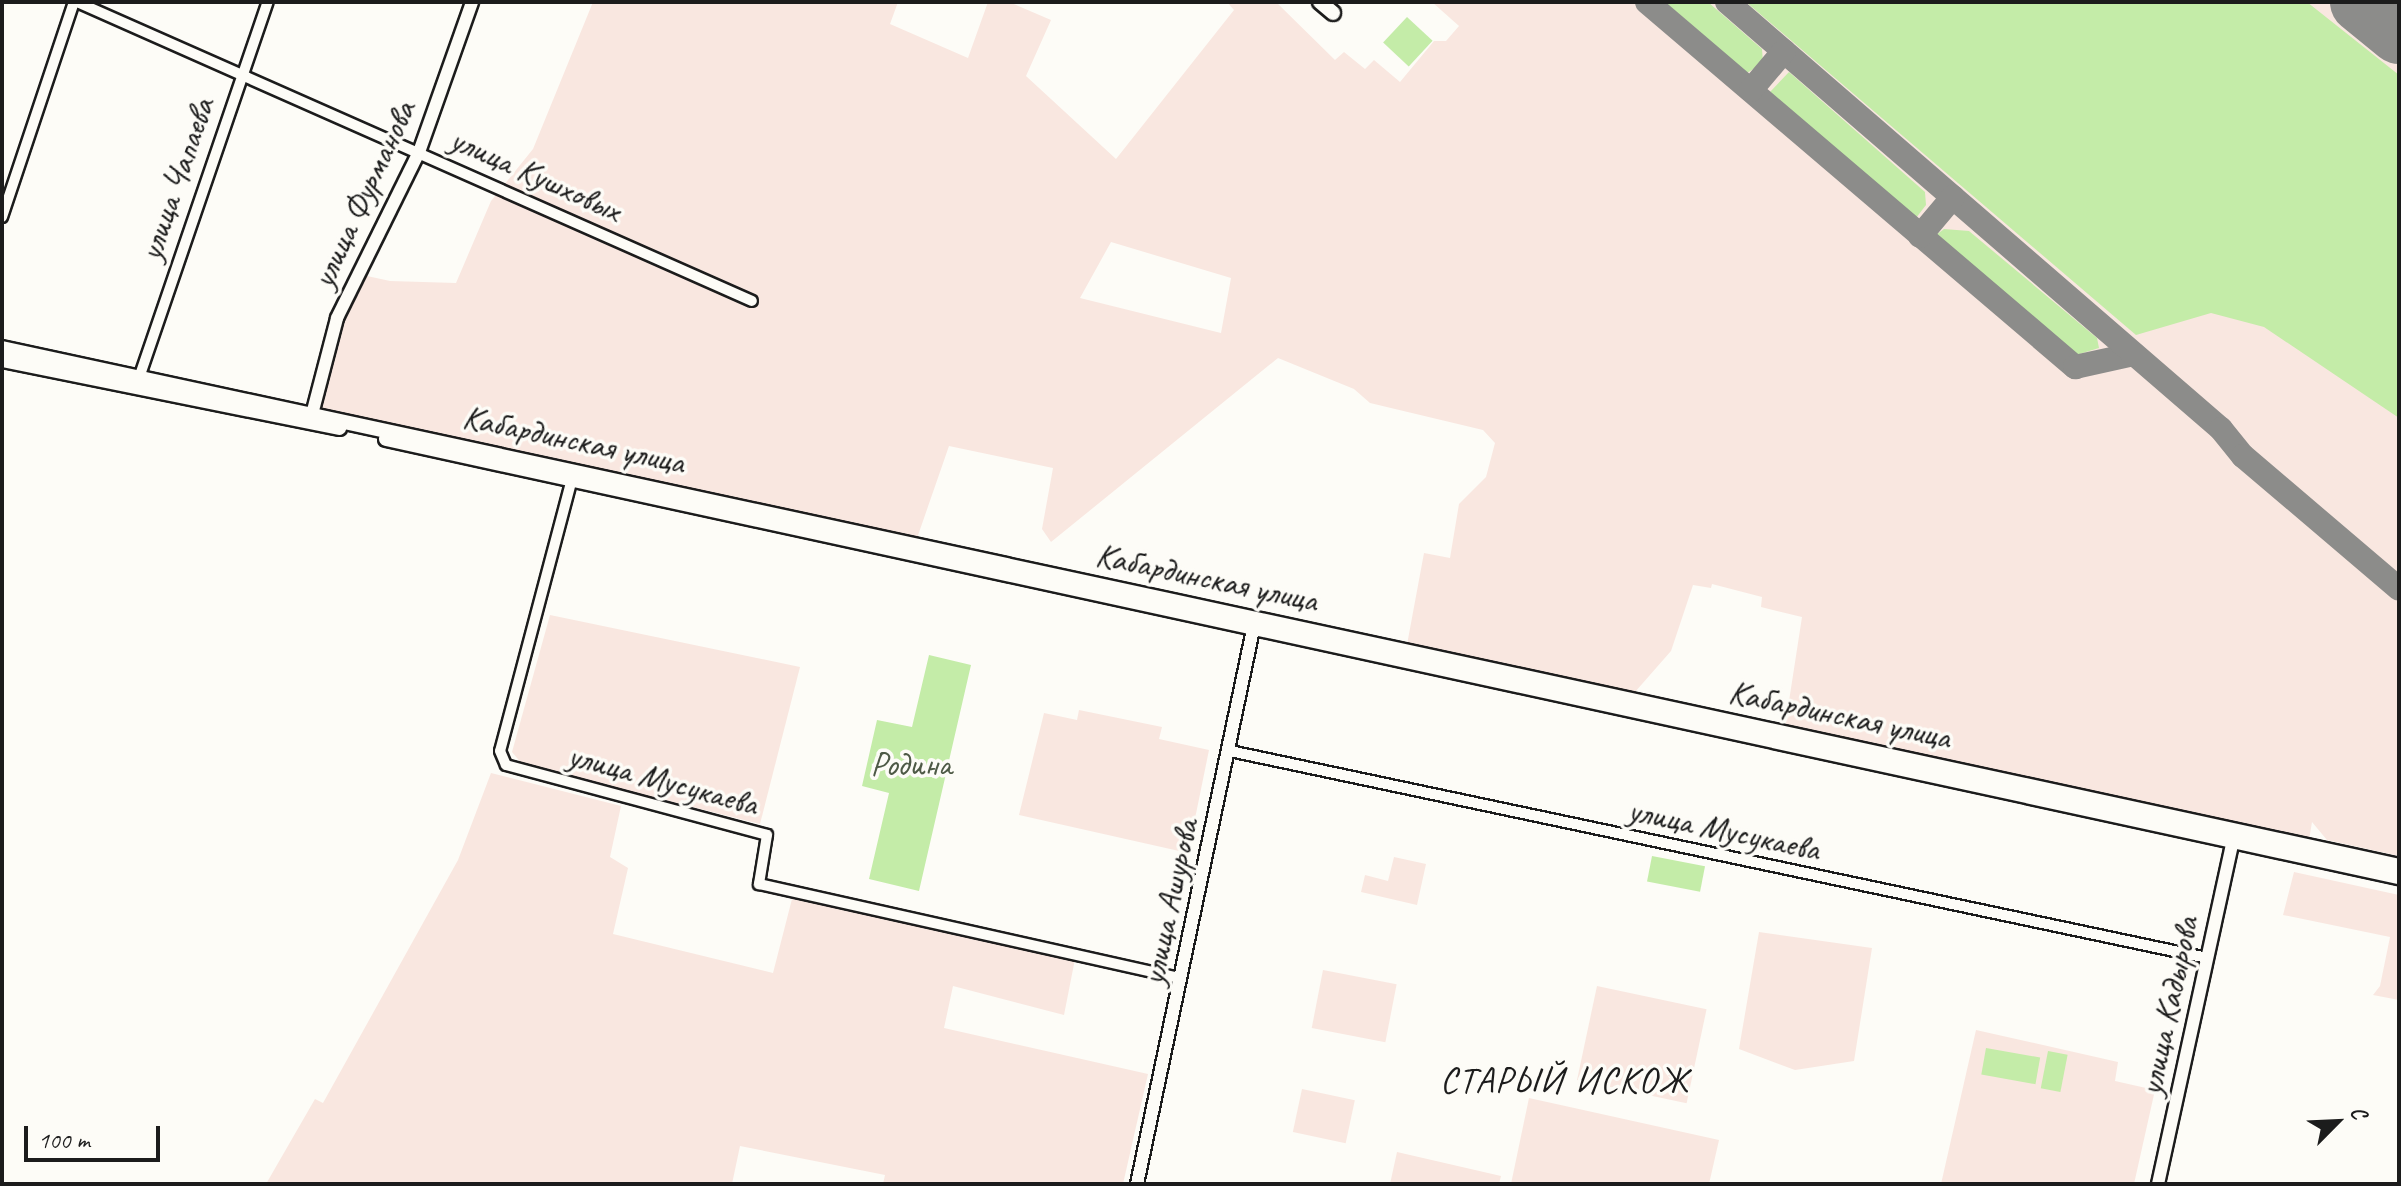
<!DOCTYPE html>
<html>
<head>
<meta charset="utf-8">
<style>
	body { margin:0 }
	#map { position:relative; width:2401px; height:1186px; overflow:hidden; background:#fdfcf7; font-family:Caveat,sans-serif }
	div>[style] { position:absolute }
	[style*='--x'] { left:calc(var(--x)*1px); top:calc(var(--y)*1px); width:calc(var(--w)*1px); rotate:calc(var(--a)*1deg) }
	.built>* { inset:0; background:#f9e7e0; transform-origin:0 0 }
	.green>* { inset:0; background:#c4eca8; transform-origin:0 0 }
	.taxiway>* { height:24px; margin:-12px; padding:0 12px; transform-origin:12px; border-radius:12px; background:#8c8c8a }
	.runway>* { height:62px; margin:-31px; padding:0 31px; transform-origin:31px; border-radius:31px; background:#8c8c8a }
	.roads { filter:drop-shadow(2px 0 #1c1c1c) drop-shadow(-2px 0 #1c1c1c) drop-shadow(0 2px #1c1c1c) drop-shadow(0 -2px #1c1c1c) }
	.minor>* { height:10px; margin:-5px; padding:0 5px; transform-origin:5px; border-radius:5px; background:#fdfcf7 }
	.tertiary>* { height:12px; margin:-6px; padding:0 6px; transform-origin:6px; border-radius:6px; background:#fdfcf7 }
	.secondary>* { height:14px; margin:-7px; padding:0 7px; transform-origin:7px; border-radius:7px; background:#fdfcf7 }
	span { translate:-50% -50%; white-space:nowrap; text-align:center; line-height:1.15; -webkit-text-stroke:7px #fdfcf7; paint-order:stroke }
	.street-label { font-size:34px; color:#1c1c1c }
	.park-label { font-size:34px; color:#4e5a46 }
	.neighbourhood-label { font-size:36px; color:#1c1c1c; letter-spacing:2px }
	.frame { position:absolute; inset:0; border:4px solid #1c1c1c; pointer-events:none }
	.north { position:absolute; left:2297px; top:1082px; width:80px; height:80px; -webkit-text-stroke:6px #fdfcf7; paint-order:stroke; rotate:66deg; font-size:22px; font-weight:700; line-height:32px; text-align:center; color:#1c1c1c }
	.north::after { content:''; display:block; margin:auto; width:28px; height:36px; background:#1c1c1c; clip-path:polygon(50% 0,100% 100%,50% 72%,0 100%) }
	.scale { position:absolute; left:24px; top:1126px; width:136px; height:36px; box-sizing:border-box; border:4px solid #1c1c1c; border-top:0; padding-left:10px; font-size:24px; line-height:28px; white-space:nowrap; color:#1c1c1c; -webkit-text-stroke:6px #fdfcf7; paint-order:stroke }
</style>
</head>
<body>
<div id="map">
	<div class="built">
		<i style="clip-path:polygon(evenodd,593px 2px,898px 2px,890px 24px,968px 58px,988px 2px,1009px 2px,1051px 20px,1026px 76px,1116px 159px,1234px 10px,1227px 2px,1276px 2px,1335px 60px,1344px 52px,1365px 69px,1374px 60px,1400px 82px,1434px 41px,1446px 41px,1459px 26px,1432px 2px,2399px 2px,2399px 856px,2327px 840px,2312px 822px,2308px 846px,1406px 650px,1424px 553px,1450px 558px,1459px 504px,1486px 477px,1495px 443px,1483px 430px,1370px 403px,1354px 389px,1278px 358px,1051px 542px,1042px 529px,1053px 468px,949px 446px,915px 544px,312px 412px,358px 274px,390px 281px,456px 283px,491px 201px,533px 149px,593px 2px,1111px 242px,1231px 278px,1221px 333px,1080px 298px,1111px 242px,593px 2px,1712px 584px,1762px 597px,1761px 607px,1802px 617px,1785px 727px,1635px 692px,1671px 651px,1693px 585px,1711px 588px,1712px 584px)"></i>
		<i style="clip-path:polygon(550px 615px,800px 667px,760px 824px,522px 764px,512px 752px)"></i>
		<i style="clip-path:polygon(1079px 710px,1162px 727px,1159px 739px,1209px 750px,1188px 853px,1019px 815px,1044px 713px,1077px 720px)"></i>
		<i style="clip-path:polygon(491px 773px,621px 806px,610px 857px,628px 868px,613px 934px,773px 973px,792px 899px,962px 930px,1075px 959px,1064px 1015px,953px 986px,944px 1028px,1148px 1074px,1123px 1184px,883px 1184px,885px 1175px,740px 1146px,732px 1184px,266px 1184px,315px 1099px,323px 1103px,458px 860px)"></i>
		<i style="clip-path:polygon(1394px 857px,1426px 864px,1417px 905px,1361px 892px,1365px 875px,1388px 881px)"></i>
		<i style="clip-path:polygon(2294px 872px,2399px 895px,2399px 1000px,2373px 995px,2380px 986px,2390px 937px,2283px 915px)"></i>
		<i style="clip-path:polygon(1759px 932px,1872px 948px,1854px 1061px,1795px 1070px,1739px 1049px)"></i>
		<i style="left:1323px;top:970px;width:75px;height:59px;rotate:11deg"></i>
		<i style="left:1597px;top:986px;width:112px;height:96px;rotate:12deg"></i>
		<i style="clip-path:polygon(1976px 1030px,2118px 1062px,2115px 1081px,2155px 1090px,2134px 1184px,1941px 1184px)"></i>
		<i style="left:1302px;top:1089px;width:54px;height:44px;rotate:12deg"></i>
		<i style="clip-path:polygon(1529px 1098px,1719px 1140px,1709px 1184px,1511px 1184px)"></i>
		<i style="clip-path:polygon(1397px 1152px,1501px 1176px,1499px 1184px,1390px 1184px)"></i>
	</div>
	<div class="green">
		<i style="clip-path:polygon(1665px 2px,1708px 2px,1762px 49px,1763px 63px,1747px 73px)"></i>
		<i style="clip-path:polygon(1746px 2px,2307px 2px,2399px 75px,2399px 418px,2264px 327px,2211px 313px,2136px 335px)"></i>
		<i style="left:1407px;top:17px;width:35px;height:35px;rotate:43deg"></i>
		<i style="clip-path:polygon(1789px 72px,1925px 192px,1926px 205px,1916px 218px,1770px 92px)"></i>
		<i style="clip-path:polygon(1944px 229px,1969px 231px,2097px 338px,2099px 348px,2076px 355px,1936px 235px)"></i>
		<i style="clip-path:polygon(929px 655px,971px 665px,919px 891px,869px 879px,889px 793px,862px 786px,877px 720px,912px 727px)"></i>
		<i style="left:1652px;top:856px;width:54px;height:26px;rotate:11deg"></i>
		<i style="left:1986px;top:1048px;width:55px;height:27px;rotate:10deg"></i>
		<i style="left:2048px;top:1051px;width:20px;height:38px;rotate:11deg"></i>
	</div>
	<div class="taxiway">
		<i style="--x:1647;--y:2;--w:563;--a:40.46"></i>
		<i style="--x:2075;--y:367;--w:60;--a:-12.4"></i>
		<i style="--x:1727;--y:2;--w:653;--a:40.84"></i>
		<i style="--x:2221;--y:429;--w:35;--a:51"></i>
		<i style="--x:2243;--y:456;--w:205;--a:40.4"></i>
		<i style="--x:1751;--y:90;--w:51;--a:-49.8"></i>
		<i style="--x:1920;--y:236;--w:51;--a:-49.8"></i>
	</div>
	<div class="runway">
		<i style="--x:2361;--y:2;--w:49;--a:39.2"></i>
	</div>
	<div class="roads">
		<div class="minor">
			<i style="--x:77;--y:2;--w:738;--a:23.89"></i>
			<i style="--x:2;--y:217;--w:227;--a:-71.5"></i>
			<i style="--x:140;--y:375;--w:394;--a:-71.1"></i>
			<i style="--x:573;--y:475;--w:285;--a:104.8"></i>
			<i style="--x:500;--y:751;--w:15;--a:67"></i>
			<i style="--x:506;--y:765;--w:270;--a:15"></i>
			<i style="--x:767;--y:835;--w:50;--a:99.3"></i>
			<i style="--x:759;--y:884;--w:432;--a:12.6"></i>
			<i style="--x:1230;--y:751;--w:999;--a:11.96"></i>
		</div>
		<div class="tertiary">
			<i style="--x:310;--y:422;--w:107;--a:-75.4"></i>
			<i style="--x:337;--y:318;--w:185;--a:-63.7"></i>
			<i style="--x:419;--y:152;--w:159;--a:-70.5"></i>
			<i style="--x:1137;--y:1184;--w:576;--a:-78.18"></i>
			<i style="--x:2158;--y:1184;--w:360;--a:-77.7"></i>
		</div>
		<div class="secondary">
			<i style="--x:1320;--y:2;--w:17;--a:40"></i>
			<i style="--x:2;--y:348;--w:2452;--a:12.19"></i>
			<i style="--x:2;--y:360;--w:344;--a:11.4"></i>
			<i style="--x:386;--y:439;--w:2060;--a:12.28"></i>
		</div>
	</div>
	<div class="street-label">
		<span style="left:536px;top:174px;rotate:24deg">улица Кушховых</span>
		<span style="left:176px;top:179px;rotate:-71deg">улица Чапаева</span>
		<span style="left:363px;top:194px;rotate:-65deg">улица Фурманова</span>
		<span style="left:574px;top:439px;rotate:12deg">Кабардинская улица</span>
		<span style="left:1207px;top:577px;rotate:12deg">Кабардинская улица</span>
		<span style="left:1840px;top:714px;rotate:12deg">Кабардинская улица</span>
		<span style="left:663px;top:779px;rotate:15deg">улица Мусукаева</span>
		<span style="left:1724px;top:829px;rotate:12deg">улица Мусукаева</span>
		<span style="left:1169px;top:902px;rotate:-78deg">улица Ашурова</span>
		<span style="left:2168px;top:1006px;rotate:-78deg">улица Кадырова</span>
	</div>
	<div class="park-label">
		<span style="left:911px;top:764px">Родина</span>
	</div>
	<div class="neighbourhood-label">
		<span style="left:1565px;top:1081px">СТАРЫЙ ИСКОЖ</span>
	</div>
	<div class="frame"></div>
	<div class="north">С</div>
	<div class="scale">100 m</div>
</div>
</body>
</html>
